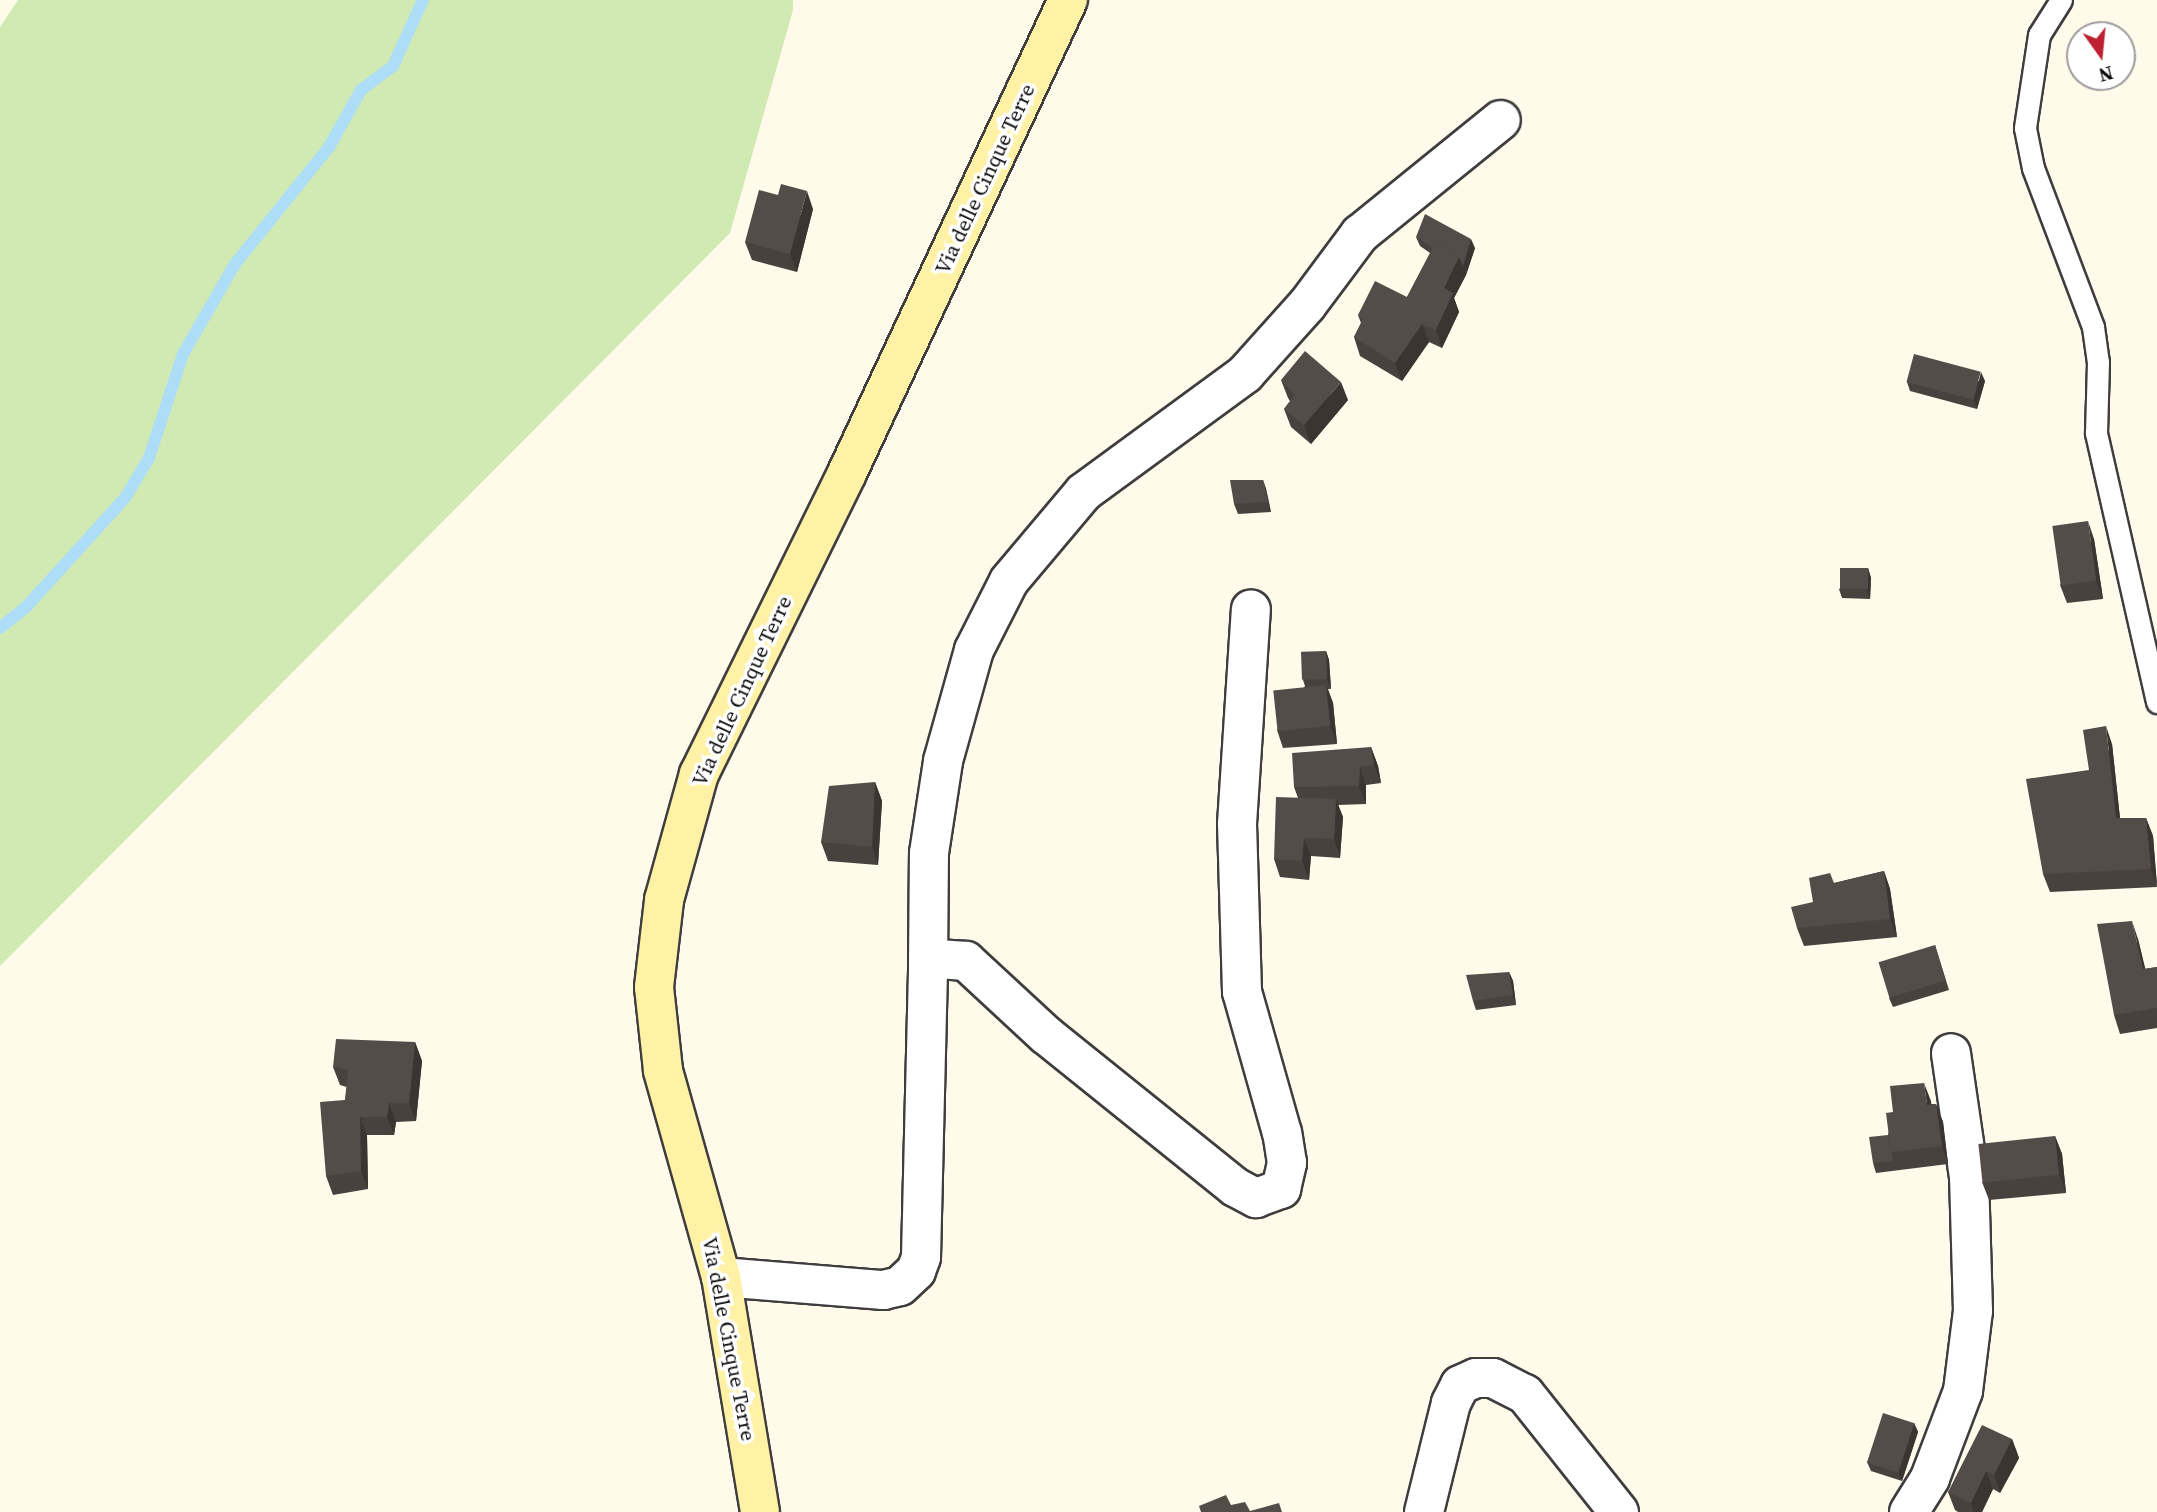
<!DOCTYPE html>
<html>
<head>
<meta charset="utf-8">
<style>
	body { margin:0 }
	#map { position:relative; width:2157px; height:1512px; overflow:hidden; background:#fffaea; font-family:"Source Serif 4",serif }
	div>[style] { position:absolute }
	[style*='--x'] { left:calc(var(--x)*1px); top:calc(var(--y)*1px); width:calc(var(--w)*1px); rotate:calc(var(--a)*1deg) }
	.green>* { inset:0; background:#d1e9b3 }
	.stream>* { height:12px; margin:-6px; padding:0 6px; transform-origin:6px; border-radius:6px; background:#aedef7 }
	.roads { filter:drop-shadow(2px 0 #3e3e3e) drop-shadow(-2px 0 #3e3e3e) drop-shadow(0 2px #3e3e3e) drop-shadow(0 -2px #3e3e3e) }
	.service>* { height:21px; margin:-10.5px; padding:0 10.5px; transform-origin:10.5px; border-radius:10.5px; background:#fff }
	.minor>* { height:38px; margin:-19px; padding:0 19px; transform-origin:19px; border-radius:19px; background:#fff }
	.secondary>* { height:38px; margin:-19px; padding:0 19px; transform-origin:19px; border-radius:19px; background:#fff1a5 }
	.wall>* { inset:0; background:#48413e }
	.shaded-wall>* { inset:0; background:#3b3532 }
	.building>* { inset:0; background:#544c48; transform-origin:0 0 }
	span { translate:-50% -50%; white-space:nowrap; text-align:center; line-height:1.15; -webkit-text-stroke:7px #fff; paint-order:stroke }
	.street-label { font-size:21px; color:#0b0b0b }
	.north { position:absolute; left:2066px; top:21px; width:70px; height:70px; box-sizing:border-box; background:#fff; border:2px solid #9d9d9d; border-radius:50%; rotate:165deg; font-size:19px; font-weight:700; line-height:28px; text-align:center; color:#0b0b0b }
	.north::after { content:''; display:block; margin:auto; width:24px; height:32px; background:#bd2230; clip-path:polygon(50% 0,100% 100%,50% 72%,0 100%) }
</style>
</head>
<body>
<div id="map">
	<div class="green">
		<i style="clip-path:polygon(18px 0,793px 0,793px 10px,730px 233px,0 966px,0 27px)"></i>
	</div>
	<div class="stream">
		<i style="--x:0;--y:628;--w:35;--a:-39"></i>
		<i style="--x:27;--y:606;--w:146;--a:-47.8"></i>
		<i style="--x:125;--y:498;--w:47;--a:-59"></i>
		<i style="--x:149;--y:458;--w:109;--a:-71.9"></i>
		<i style="--x:183;--y:354;--w:104;--a:-60"></i>
		<i style="--x:235;--y:264;--w:150;--a:-51.2"></i>
		<i style="--x:329;--y:147;--w:65;--a:-60.7"></i>
		<i style="--x:361;--y:90;--w:40;--a:-37"></i>
		<i style="--x:393;--y:66;--w:72;--a:-65.6"></i>
	</div>
	<div class="roads">
		<div class="service">
			<i style="--x:2061;--y:0;--w:41;--a:122.2"></i>
			<i style="--x:2039;--y:35;--w:94;--a:98.6"></i>
			<i style="--x:2025;--y:128;--w:41;--a:78.7"></i>
			<i style="--x:2033;--y:168;--w:170;--a:69.3"></i>
			<i style="--x:2093;--y:327;--w:35;--a:82"></i>
			<i style="--x:2098;--y:362;--w:71;--a:91.6"></i>
			<i style="--x:2096;--y:433;--w:276;--a:77.2"></i>
		</div>
		<div class="minor">
			<i style="--x:928;--y:965;--w:112;--a:-89.5"></i>
			<i style="--x:929;--y:853;--w:93;--a:-81.3"></i>
			<i style="--x:943;--y:761;--w:115;--a:-74.4"></i>
			<i style="--x:974;--y:650;--w:77;--a:-63.1"></i>
			<i style="--x:1009;--y:581;--w:116;--a:-49.9"></i>
			<i style="--x:1084;--y:492;--w:200;--a:-36.2"></i>
			<i style="--x:1245;--y:374;--w:93;--a:-48.1"></i>
			<i style="--x:1307;--y:305;--w:89;--a:-53.3"></i>
			<i style="--x:1360;--y:234;--w:181;--a:-39"></i>
			<i style="--x:721;--y:1277;--w:163;--a:4.6"></i>
			<i style="--x:883;--y:1290;--w:17;--a:-13"></i>
			<i style="--x:900;--y:1286;--w:22;--a:-43"></i>
			<i style="--x:916;--y:1271;--w:15;--a:-70"></i>
			<i style="--x:921;--y:1257;--w:292;--a:-88.6"></i>
			<i style="--x:928;--y:965;--w:12;--a:-31"></i>
			<i style="--x:938;--y:959;--w:28;--a:4"></i>
			<i style="--x:966;--y:961;--w:109;--a:42.8"></i>
			<i style="--x:1046;--y:1035;--w:243;--a:38.8"></i>
			<i style="--x:1235;--y:1187;--w:24;--a:28"></i>
			<i style="--x:1256;--y:1198;--w:27;--a:-20"></i>
			<i style="--x:1281;--y:1189;--w:27;--a:-77"></i>
			<i style="--x:1287;--y:1163;--w:30;--a:-99"></i>
			<i style="--x:1282;--y:1133;--w:147;--a:-105.8"></i>
			<i style="--x:1242;--y:992;--w:168;--a:-91.7"></i>
			<i style="--x:1237;--y:824;--w:215;--a:-86.3"></i>
			<i style="--x:1424;--y:1512;--w:112;--a:-76.1"></i>
			<i style="--x:1451;--y:1403;--w:20;--a:-63"></i>
			<i style="--x:1460;--y:1385;--w:17;--a:-24"></i>
			<i style="--x:1476;--y:1378;--w:17;--a:0"></i>
			<i style="--x:1493;--y:1378;--w:36;--a:27"></i>
			<i style="--x:1525;--y:1394;--w:151;--a:51.5"></i>
			<i style="--x:1909;--y:1512;--w:40;--a:-58"></i>
			<i style="--x:1930;--y:1478;--w:93;--a:-69.2"></i>
			<i style="--x:1963;--y:1391;--w:81;--a:-82.9"></i>
			<i style="--x:1973;--y:1311;--w:134;--a:-91.7"></i>
			<i style="--x:1969;--y:1177;--w:125;--a:-98.3"></i>
		</div>
		<div class="secondary">
			<i style="--x:760;--y:1512;--w:238;--a:-99.4"></i>
			<i style="--x:721;--y:1277;--w:215;--a:-105.7"></i>
			<i style="--x:663;--y:1070;--w:83;--a:-96.2"></i>
			<i style="--x:654;--y:987;--w:88;--a:-83.4"></i>
			<i style="--x:664;--y:900;--w:131;--a:-74.5"></i>
			<i style="--x:699;--y:774;--w:335;--a:-63.8"></i>
			<i style="--x:847;--y:473;--w:522;--a:-64.96"></i>
		</div>
	</div>
	<div class="wall">
		<i style="clip-path:polygon(813px 209px,797px 272px,752px 260px,745px 242px)"></i>
		<i style="clip-path:polygon(1416px 237px,1475px 248px,1466px 275px,1454px 298px,1459px 312px,1442px 348px,1429px 342px,1402px 381px,1360px 356px,1354px 337px,1361px 323px,1358px 315px,1407px 297px,1430px 253px,1420px 246px)"></i>
		<i style="clip-path:polygon(1281px 380px,1348px 400px,1311px 444px,1291px 427px,1284px 409px,1290px 401px,1288px 398px)"></i>
		<i style="clip-path:polygon(1985px 381px,1977px 409px,1910px 391px,1907px 382px)"></i>
		<i style="clip-path:polygon(1263px 480px,1266px 489px,1271px 512px,1238px 514px,1234px 504px)"></i>
		<i style="clip-path:polygon(2094px 539px,2103px 599px,2067px 603px,2060px 585px)"></i>
		<i style="clip-path:polygon(1868px 568px,1871px 578px,1870px 599px,1842px 598px,1839px 589px)"></i>
		<i style="clip-path:polygon(1326px 651px,1329px 660px,1331px 689px,1328px 689px,1333px 703px,1337px 744px,1283px 748px,1277px 730px,1305px 686px,1303px 680px)"></i>
		<i style="clip-path:polygon(2112px 744px,2120px 818px,2146px 818px,2153px 836px,2157px 887px,2050px 892px,2043px 874px)"></i>
		<i style="clip-path:polygon(1371px 747px,1378px 766px,1381px 783px,1366px 785px,1366px 804px,1338px 805px,1343px 817px,1340px 858px,1311px 856px,1309px 880px,1280px 877px,1274px 859px,1298px 798px,1294px 787px)"></i>
		<i style="clip-path:polygon(875px 782px,882px 801px,878px 865px,828px 861px,821px 842px)"></i>
		<i style="clip-path:polygon(1884px 871px,1890px 889px,1897px 937px,1804px 946px,1797px 928px,1813px 902px,1834px 883px)"></i>
		<i style="clip-path:polygon(2138px 939px,2145px 969px,2157px 967px,2157px 1028px,2120px 1034px,2114px 1015px)"></i>
		<i style="clip-path:polygon(1935px 945px,1949px 990px,1893px 1007px,1889px 998px)"></i>
		<i style="clip-path:polygon(1509px 972px,1513px 981px,1516px 1005px,1476px 1010px,1473px 1001px)"></i>
		<i style="clip-path:polygon(415px 1042px,422px 1061px,416px 1121px,396px 1122px,394px 1135px,367px 1135px,368px 1189px,333px 1195px,326px 1176px,345px 1100px,347px 1087px,340px 1085px,333px 1067px)"></i>
		<i style="clip-path:polygon(1931px 1101px,1931px 1104px,1936px 1104px,1943px 1122px,1948px 1164px,1876px 1173px,1873px 1163px,1888px 1135px,1893px 1112px)"></i>
		<i style="clip-path:polygon(2055px 1136px,2062px 1154px,2066px 1193px,1989px 1200px,1982px 1182px)"></i>
		<i style="clip-path:polygon(1914px 1423px,1918px 1432px,1902px 1481px,1871px 1471px,1867px 1462px)"></i>
		<i style="clip-path:polygon(2012px 1439px,2019px 1458px,2000px 1493px,1993px 1489px,1982px 1512px,1958px 1512px,1955px 1510px,1948px 1492px)"></i>
	</div>
	<div class="shaded-wall">
		<i style="clip-path:polygon(807px 191px,813px 209px,797px 272px,790px 254px)"></i>
		<i style="clip-path:polygon(1471px 239px,1475px 248px,1466px 275px,1454px 298px,1459px 312px,1442px 348px,1436px 330px,1444px 288px,1459px 257px)"></i>
		<i style="clip-path:polygon(1422px 324px,1429px 342px,1402px 381px,1395px 363px)"></i>
		<i style="clip-path:polygon(1981px 372px,1985px 381px,1977px 409px,1974px 400px)"></i>
		<i style="clip-path:polygon(1341px 382px,1348px 400px,1311px 444px,1304px 425px)"></i>
		<i style="clip-path:polygon(1263px 480px,1266px 489px,1271px 512px,1268px 502px)"></i>
		<i style="clip-path:polygon(2088px 521px,2094px 539px,2103px 599px,2096px 580px)"></i>
		<i style="clip-path:polygon(1868px 568px,1871px 578px,1870px 599px,1867px 589px)"></i>
		<i style="clip-path:polygon(1326px 651px,1329px 660px,1331px 689px,1327px 679px)"></i>
		<i style="clip-path:polygon(1326px 685px,1333px 703px,1337px 744px,1330px 726px)"></i>
		<i style="clip-path:polygon(2106px 726px,2112px 744px,2122px 837px,2116px 818px)"></i>
		<i style="clip-path:polygon(1371px 747px,1378px 766px,1381px 783px,1374px 765px)"></i>
		<i style="clip-path:polygon(1360px 767px,1366px 785px,1366px 804px,1359px 786px)"></i>
		<i style="clip-path:polygon(875px 782px,882px 801px,878px 865px,872px 847px)"></i>
		<i style="clip-path:polygon(1336px 799px,1343px 817px,1340px 858px,1334px 839px)"></i>
		<i style="clip-path:polygon(2146px 818px,2153px 836px,2157px 885px,2151px 869px)"></i>
		<i style="clip-path:polygon(1304px 838px,1311px 856px,1309px 880px,1302px 861px)"></i>
		<i style="clip-path:polygon(1884px 871px,1890px 889px,1897px 937px,1890px 919px)"></i>
		<i style="clip-path:polygon(2132px 921px,2138px 939px,2150px 988px,2143px 969px)"></i>
		<i style="clip-path:polygon(1509px 972px,1513px 981px,1516px 1005px,1513px 995px)"></i>
		<i style="clip-path:polygon(415px 1042px,422px 1061px,416px 1121px,409px 1103px)"></i>
		<i style="clip-path:polygon(1924px 1083px,1931px 1101px,1933px 1123px,1927px 1105px)"></i>
		<i style="clip-path:polygon(389px 1103px,396px 1122px,394px 1135px,387px 1117px)"></i>
		<i style="clip-path:polygon(1936px 1104px,1943px 1122px,1948px 1164px,1942px 1146px)"></i>
		<i style="clip-path:polygon(360px 1117px,367px 1135px,368px 1189px,361px 1171px)"></i>
		<i style="clip-path:polygon(2055px 1136px,2062px 1154px,2066px 1193px,2059px 1175px)"></i>
		<i style="clip-path:polygon(1914px 1423px,1918px 1432px,1902px 1481px,1898px 1472px)"></i>
		<i style="clip-path:polygon(2012px 1439px,2019px 1458px,2000px 1493px,1994px 1475px)"></i>
		<i style="clip-path:polygon(1986px 1471px,1993px 1489px,1982px 1512px,1974px 1512px,1971px 1503px)"></i>
	</div>
	<div class="building">
		<i style="clip-path:polygon(781px 184px,807px 191px,790px 254px,745px 242px,759px 190px,778px 195px)"></i>
		<i style="clip-path:polygon(1425px 214px,1471px 239px,1463px 266px,1459px 257px,1436px 242px,1433px 248px,1416px 237px)"></i>
		<i style="clip-path:polygon(1436px 242px,1459px 257px,1444px 288px,1453px 293px,1436px 330px,1422px 324px,1395px 363px,1354px 337px,1363px 319px,1358px 315px,1375px 281px,1407px 297px)"></i>
		<i style="clip-path:polygon(1305px 351px,1341px 382px,1304px 425px,1284px 409px,1295px 395px,1281px 380px)"></i>
		<i style="left:1914px;top:354px;width:69px;height:29px;rotate:15deg"></i>
		<i style="clip-path:polygon(1230px 480px,1263px 480px,1268px 502px,1234px 504px)"></i>
		<i style="left:2088px;top:521px;width:60px;height:36px;rotate:82deg"></i>
		<i style="left:1840px;top:568px;width:28px;height:21px"></i>
		<i style="left:1326px;top:651px;width:28px;height:25px;rotate:88deg"></i>
		<i style="left:1326px;top:685px;width:41px;height:53px;rotate:84deg"></i>
		<i style="clip-path:polygon(2106px 726px,2116px 818px,2146px 818px,2151px 869px,2043px 874px,2026px 779px,2089px 770px,2083px 730px)"></i>
		<i style="clip-path:polygon(1371px 747px,1374px 765px,1360px 767px,1359px 786px,1294px 787px,1292px 753px)"></i>
		<i style="clip-path:polygon(875px 782px,872px 847px,821px 842px,829px 786px)"></i>
		<i style="clip-path:polygon(1276px 797px,1336px 799px,1334px 839px,1304px 838px,1302px 861px,1274px 859px)"></i>
		<i style="clip-path:polygon(1884px 871px,1890px 919px,1797px 928px,1791px 907px,1813px 902px,1809px 878px,1830px 873px,1834px 883px)"></i>
		<i style="clip-path:polygon(2132px 921px,2143px 969px,2157px 967px,2157px 1008px,2114px 1015px,2097px 924px)"></i>
		<i style="left:1935px;top:945px;width:37px;height:59px;rotate:73deg"></i>
		<i style="clip-path:polygon(1509px 972px,1513px 995px,1473px 1001px,1466px 975px)"></i>
		<i style="clip-path:polygon(336px 1039px,415px 1042px,409px 1103px,389px 1103px,387px 1117px,360px 1117px,361px 1171px,326px 1176px,320px 1102px,345px 1100px,348px 1070px,333px 1067px)"></i>
		<i style="clip-path:polygon(1924px 1083px,1927px 1105px,1936px 1104px,1942px 1146px,1891px 1152px,1886px 1113px,1893px 1112px,1890px 1086px)"></i>
		<i style="clip-path:polygon(1888px 1135px,1891px 1152px,1894px 1161px,1873px 1163px,1869px 1137px)"></i>
		<i style="left:2055px;top:1136px;width:39px;height:77px;rotate:84deg"></i>
		<i style="left:1883px;top:1413px;width:33px;height:52px;rotate:18deg"></i>
		<i style="clip-path:polygon(1982px 1425px,2012px 1439px,1994px 1475px,1986px 1471px,1971px 1503px,1948px 1492px)"></i>
		<i style="clip-path:polygon(1226px 1495px,1231px 1505px,1245px 1502px,1250px 1511px,1279px 1503px,1282px 1512px,1201px 1512px,1199px 1506px)"></i>
	</div>
	<div class="street-label">
		<span style="left:985px;top:179px;rotate:-65deg">Via delle Cinque Terre</span>
		<span style="left:742px;top:691px;rotate:-65deg">Via delle Cinque Terre</span>
		<span style="left:729px;top:1339px;rotate:79deg">Via delle Cinque Terre</span>
	</div>
	<div class="north">N</div>
</div>
</body>
</html>
